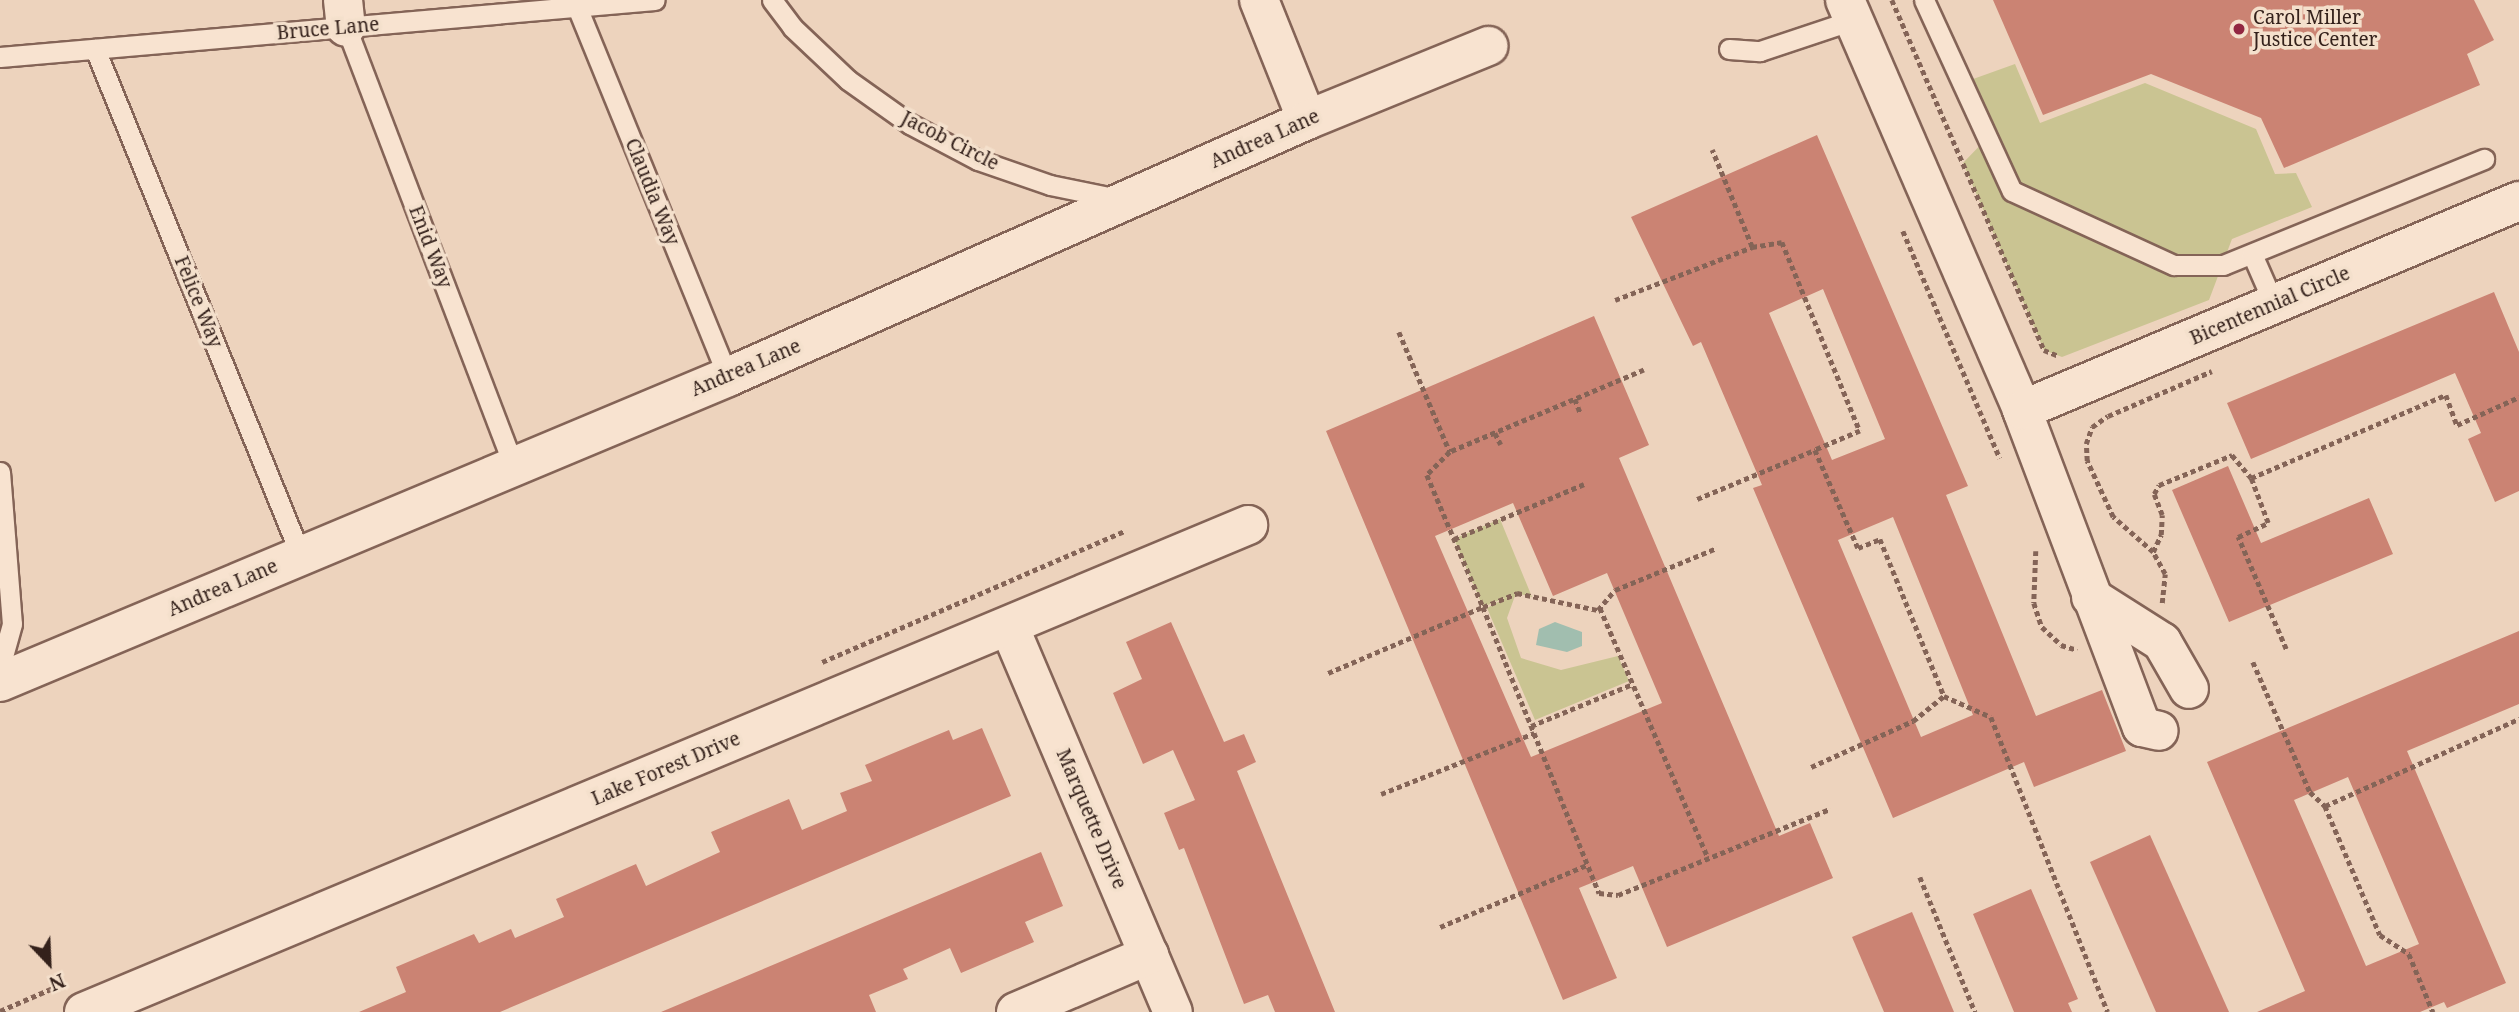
<!DOCTYPE html>
<html>
<head>
<meta charset="utf-8">
<style>
	body { margin:0 }
	#map { position:relative; width:2519px; height:1012px; overflow:hidden; background:#edd3bd; font-family:"Noto Serif",serif }
	div>[style] { position:absolute }
	[style*='--x'] { left:calc(var(--x)*1px); top:calc(var(--y)*1px); width:calc(var(--w)*1px); rotate:calc(var(--a)*1deg) }
	.green>* { inset:0; background:#cac492 }
	.water>* { inset:0; background:#a1beaf }
	.building>* { inset:0; background:#cb8373 }
	.path>* { height:4.5px; margin-top:-2.25px; transform-origin:0; background:repeating-linear-gradient(90deg,#846457 0 5px,transparent 0 8.5px) }
	.roads { filter:drop-shadow(2px 0 #846457) drop-shadow(-2px 0 #846457) drop-shadow(0 2px #846457) drop-shadow(0 -2px #846457) }
	.service>* { height:19px; margin:-9.5px; padding:0 9.5px; transform-origin:9.5px; border-radius:9.5px; background:#f8e3d0 }
	.minor>* { height:38px; margin:-19px; padding:0 19px; transform-origin:19px; border-radius:19px; background:#f8e3d0 }
	.tertiary>* { height:38px; margin:-19px; padding:0 19px; transform-origin:19px; border-radius:19px; background:#f8e3d0 }
	.dots>* { width:19px; height:19px; translate:-50% -50%; box-sizing:border-box; border:4px solid #f4e0cc; border-radius:50% }
	span { translate:-50% -50%; white-space:nowrap; text-align:center; line-height:1.15; -webkit-text-stroke:7px #f4e0cc; paint-order:stroke }
	.poi-label { font-size:19px; color:#34211b }
	.left { translate:0 -50%; text-align:left }
	.street-label { font-size:19px; color:#34211b }
	.north { position:absolute; left:14px; top:928px; width:70px; height:70px; -webkit-text-stroke:5px #f4e0cc; paint-order:stroke; rotate:157deg; font-size:19px; font-weight:700; line-height:28px; text-align:center; color:#34211b }
	.north::after { content:''; display:block; margin:auto; width:24px; height:32px; background:#34211b; clip-path:polygon(50% 0,100% 100%,50% 72%,0 100%) }
</style>
</head>
<body>
<div id="map">
	<div class="green">
		<i style="clip-path:polygon(2015px 64px,2040px 123px,2145px 83px,2256px 129px,2275px 174px,2296px 173px,2312px 207px,2232px 239px,2209px 300px,2062px 357px,2044px 350px,1963px 163px,1993px 132px,1962px 83px)"></i>
		<i style="clip-path:polygon(1500px 519px,1532px 597px,1516px 593px,1507px 618px,1521px 658px,1561px 670px,1618px 656px,1629px 681px,1535px 720px,1487px 608px,1507px 597px,1483px 607px,1454px 539px)"></i>
	</div>
	<div class="water">
		<i style="clip-path:polygon(1555px 622px,1582px 632px,1582px 646px,1567px 652px,1536px 645px,1539px 629px)"></i>
	</div>
	<div class="building">
		<i style="clip-path:polygon(1993px 0,2474px 0,2494px 40px,2467px 54px,2480px 85px,2284px 168px,2261px 118px,2151px 74px,2043px 115px)"></i>
		<i style="clip-path:polygon(evenodd,1817px 135px,1968px 486px,1946px 495px,2036px 716px,2102px 690px,2126px 751px,2034px 787px,2024px 762px,1893px 818px,1753px 488px,1762px 485px,1701px 342px,1693px 346px,1631px 217px,1817px 135px,1823px 289px,1885px 439px,1832px 460px,1769px 313px,1823px 289px,1817px 135px,1893px 517px,1973px 715px,1921px 737px,1838px 540px,1893px 517px)"></i>
		<i style="clip-path:polygon(2494px 292px,2519px 352px,2519px 491px,2495px 502px,2468px 439px,2481px 433px,2455px 373px,2251px 459px,2227px 403px)"></i>
		<i style="clip-path:polygon(evenodd,1594px 316px,1649px 445px,1619px 458px,1779px 836px,1810px 823px,1833px 878px,1667px 947px,1633px 866px,1579px 888px,1617px 978px,1563px 1000px,1326px 431px,1594px 316px,1513px 503px,1553px 596px,1607px 573px,1662px 703px,1531px 757px,1435px 536px,1513px 503px)"></i>
		<i style="clip-path:polygon(2228px 466px,2261px 543px,2369px 498px,2393px 554px,2229px 622px,2172px 490px)"></i>
		<i style="clip-path:polygon(1171px 622px,1224px 742px,1244px 734px,1256px 762px,1237px 771px,1335px 1012px,1275px 1012px,1268px 995px,1244px 1004px,1184px 848px,1179px 850px,1164px 813px,1195px 800px,1173px 750px,1143px 764px,1113px 693px,1142px 679px,1126px 642px)"></i>
		<i style="clip-path:polygon(evenodd,2519px 631px,2519px 704px,2407px 751px,2506px 983px,2447px 1008px,2444px 1002px,2420px 1012px,2257px 1012px,2305px 991px,2207px 762px,2519px 631px,2348px 777px,2419px 944px,2366px 966px,2294px 800px,2348px 777px)"></i>
		<i style="clip-path:polygon(982px 728px,1011px 796px,500px 1012px,359px 1012px,406px 992px,396px 967px,474px 934px,479px 943px,511px 929px,515px 938px,564px 917px,556px 899px,636px 864px,646px 886px,720px 852px,711px 832px,789px 799px,802px 830px,847px 811px,840px 793px,872px 781px,865px 765px,949px 730px,953px 740px)"></i>
		<i style="clip-path:polygon(2150px 835px,2229px 1012px,2156px 1012px,2090px 862px)"></i>
		<i style="clip-path:polygon(1041px 852px,1063px 906px,1025px 922px,1034px 942px,961px 973px,950px 948px,903px 969px,908px 979px,869px 995px,876px 1012px,661px 1012px)"></i>
		<i style="clip-path:polygon(2031px 889px,2078px 999px,2068px 1003px,2072px 1012px,2014px 1012px,1973px 914px)"></i>
		<i style="clip-path:polygon(1912px 912px,1954px 1012px,1884px 1012px,1852px 937px)"></i>
	</div>
	<div class="path">
		<i style="--x:1892;--y:0;--w:382;--a:66.5"></i>
		<i style="--x:2044;--y:350;--w:16;--a:22"></i>
		<i style="--x:1903;--y:231;--w:247;--a:66.9"></i>
		<i style="--x:1752;--y:247;--w:30;--a:-9"></i>
		<i style="--x:1782;--y:242;--w:204;--a:67.6"></i>
		<i style="--x:1860;--y:431;--w:49;--a:157.1"></i>
		<i style="--x:1815;--y:450;--w:107;--a:66.3"></i>
		<i style="--x:1858;--y:548;--w:24;--a:-22"></i>
		<i style="--x:1880;--y:539;--w:170;--a:67.8"></i>
		<i style="--x:1944;--y:696;--w:51;--a:24.1"></i>
		<i style="--x:1991;--y:717;--w:317;--a:68.4"></i>
		<i style="--x:1615;--y:300;--w:147;--a:-21.1"></i>
		<i style="--x:1752;--y:247;--w:105;--a:-112.4"></i>
		<i style="--x:1399;--y:332;--w:130;--a:67"></i>
		<i style="--x:1644;--y:370;--w:211;--a:157.1"></i>
		<i style="--x:1450;--y:452;--w:33;--a:135"></i>
		<i style="--x:1427;--y:475;--w:143;--a:67"></i>
		<i style="--x:1483;--y:607;--w:37;--a:-22"></i>
		<i style="--x:1517;--y:593;--w:83;--a:11.9"></i>
		<i style="--x:1598;--y:610;--w:26;--a:-50"></i>
		<i style="--x:1615;--y:590;--w:110;--a:-22.4"></i>
		<i style="--x:1575;--y:399;--w:14;--a:69"></i>
		<i style="--x:1495;--y:433;--w:13;--a:63"></i>
		<i style="--x:1697;--y:499;--w:128;--a:-22.6"></i>
		<i style="--x:1454;--y:539;--w:141;--a:-22.9"></i>
		<i style="--x:2036;--y:551;--w:52;--a:92.2"></i>
		<i style="--x:2034;--y:603;--w:25;--a:72"></i>
		<i style="--x:2042;--y:627;--w:26;--a:43"></i>
		<i style="--x:2061;--y:645;--w:17;--a:17"></i>
		<i style="--x:2153;--y:552;--w:19;--a:-65"></i>
		<i style="--x:2161;--y:535;--w:20;--a:-87"></i>
		<i style="--x:2162;--y:515;--w:22;--a:-111"></i>
		<i style="--x:2154;--y:494;--w:10;--a:-61"></i>
		<i style="--x:2159;--y:485;--w:79;--a:-22.3"></i>
		<i style="--x:2232;--y:455;--w:30;--a:50"></i>
		<i style="--x:2162;--y:603;--w:29;--a:-84"></i>
		<i style="--x:2165;--y:574;--w:25;--a:-119"></i>
		<i style="--x:2153;--y:552;--w:53;--a:-138.8"></i>
		<i style="--x:2113;--y:517;--w:62;--a:-114.9"></i>
		<i style="--x:2087;--y:461;--w:17;--a:-93"></i>
		<i style="--x:2086;--y:444;--w:18;--a:-71"></i>
		<i style="--x:2092;--y:427;--w:19;--a:-35"></i>
		<i style="--x:2108;--y:416;--w:113;--a:-23.4"></i>
		<i style="--x:1600;--y:608;--w:271;--a:66.6"></i>
		<i style="--x:2286;--y:649;--w:122;--a:-113.2"></i>
		<i style="--x:2238;--y:537;--w:33;--a:-25"></i>
		<i style="--x:2268;--y:523;--w:48;--a:-110.7"></i>
		<i style="--x:2251;--y:478;--w:212;--a:-23.1"></i>
		<i style="--x:2446;--y:395;--w:32;--a:70"></i>
		<i style="--x:2457;--y:425;--w:68;--a:-24.3"></i>
		<i style="--x:822;--y:662;--w:329;--a:-23.4"></i>
		<i style="--x:2253;--y:662;--w:142;--a:66.3"></i>
		<i style="--x:2310;--y:792;--w:21;--a:43"></i>
		<i style="--x:2325;--y:806;--w:140;--a:66.9"></i>
		<i style="--x:2380;--y:935;--w:35;--a:33"></i>
		<i style="--x:2409;--y:954;--w:63;--a:67.5"></i>
		<i style="--x:1328;--y:673;--w:168;--a:-23.1"></i>
		<i style="--x:1483;--y:607;--w:309;--a:67.9"></i>
		<i style="--x:1599;--y:893;--w:19;--a:6"></i>
		<i style="--x:1618;--y:895;--w:229;--a:-22.1"></i>
		<i style="--x:1531;--y:726;--w:110;--a:-22.4"></i>
		<i style="--x:1811;--y:767;--w:112;--a:-24.3"></i>
		<i style="--x:1913;--y:721;--w:40;--a:-39"></i>
		<i style="--x:1381;--y:794;--w:165;--a:-21.7"></i>
		<i style="--x:2325;--y:806;--w:213;--a:-24.2"></i>
		<i style="--x:1920;--y:877;--w:146;--a:67.8"></i>
		<i style="--x:1440;--y:927;--w:160;--a:-22.9"></i>
		<i style="--x:0;--y:1011;--w:65;--a:-23.4"></i>
	</div>
	<div class="roads">
		<div class="service">
			<i style="--x:772;--y:0;--w:34;--a:53"></i>
			<i style="--x:792;--y:27;--w:77;--a:43.4"></i>
			<i style="--x:848;--y:80;--w:76;--a:35.4"></i>
			<i style="--x:910;--y:124;--w:77;--a:27.9"></i>
			<i style="--x:978;--y:160;--w:76;--a:19.1"></i>
			<i style="--x:1050;--y:185;--w:70;--a:11.5"></i>
			<i style="--x:1924;--y:0;--w:210;--a:65.3"></i>
			<i style="--x:2012;--y:191;--w:178;--a:24.6"></i>
			<i style="--x:2174;--y:265;--w:49;--a:0"></i>
			<i style="--x:2223;--y:265;--w:282;--a:-22.1"></i>
			<i style="--x:577;--y:7;--w:400;--a:67.8"></i>
			<i style="--x:346;--y:27;--w:470;--a:69.1"></i>
			<i style="--x:95;--y:49;--w:547;--a:67.89"></i>
			<i style="--x:1729;--y:49;--w:31;--a:4"></i>
			<i style="--x:1760;--y:51;--w:98;--a:-18.4"></i>
			<i style="--x:0;--y:57;--w:657;--a:-4.97"></i>
			<i style="--x:2252;--y:254;--w:55;--a:66.3"></i>
			<i style="--x:0;--y:472;--w:152;--a:85.5"></i>
			<i style="--x:12;--y:624;--w:45;--a:105.6"></i>
		</div>
		<div class="minor">
			<i style="--x:343;--y:0;--w:27;--a:84"></i>
			<i style="--x:1259;--y:0;--w:129;--a:68.2"></i>
			<i style="--x:1845;--y:0;--w:447;--a:66.6"></i>
			<i style="--x:2022;--y:410;--w:339;--a:69.3"></i>
			<i style="--x:2142;--y:727;--w:17;--a:13"></i>
			<i style="--x:2022;--y:410;--w:539;--a:-22.81"></i>
			<i style="--x:2091;--y:597;--w:84;--a:32.4"></i>
			<i style="--x:2162;--y:642;--w:54;--a:60.1"></i>
			<i style="--x:1009;--y:626;--w:419;--a:67"></i>
			<i style="--x:0;--y:682;--w:789;--a:-22.73"></i>
			<i style="--x:728;--y:377;--w:633;--a:-23.93"></i>
			<i style="--x:1307;--y:120;--w:196;--a:-22.2"></i>
			<i style="--x:1016;--y:1012;--w:145;--a:-23.2"></i>
		</div>
		<div class="tertiary">
			<i style="--x:84;--y:1012;--w:1262;--a:-22.7"></i>
		</div>
	</div>
	<div class="dots">
		<i style="left:2239px;top:29px;background:#922741"></i>
	</div>
	<div class="poi-label">
		<span class="left" style="left:2253px;top:29px">Carol Miller<br>Justice Center</span>
	</div>
	<div class="street-label">
		<span style="left:328px;top:29px;rotate:-5deg">Bruce Lane</span>
		<span style="left:1265px;top:139px;rotate:-24deg">Andrea Lane</span>
		<span style="left:950px;top:141px;rotate:27deg">Jacob Circle</span>
		<span style="left:652px;top:192px;rotate:68deg">Claudia Way</span>
		<span style="left:430px;top:247px;rotate:69deg">Enid Way</span>
		<span style="left:198px;top:302px;rotate:68deg">Felice Way</span>
		<span style="left:2270px;top:306px;rotate:-23deg">Bicentennial Circle</span>
		<span style="left:746px;top:368px;rotate:-23deg">Andrea Lane</span>
		<span style="left:223px;top:588px;rotate:-23deg">Andrea Lane</span>
		<span style="left:666px;top:769px;rotate:-23deg">Lake Forest Drive</span>
		<span style="left:1091px;top:819px;rotate:67deg">Marquette Drive</span>
	</div>
	<div class="north">N</div>
</div>
</body>
</html>
